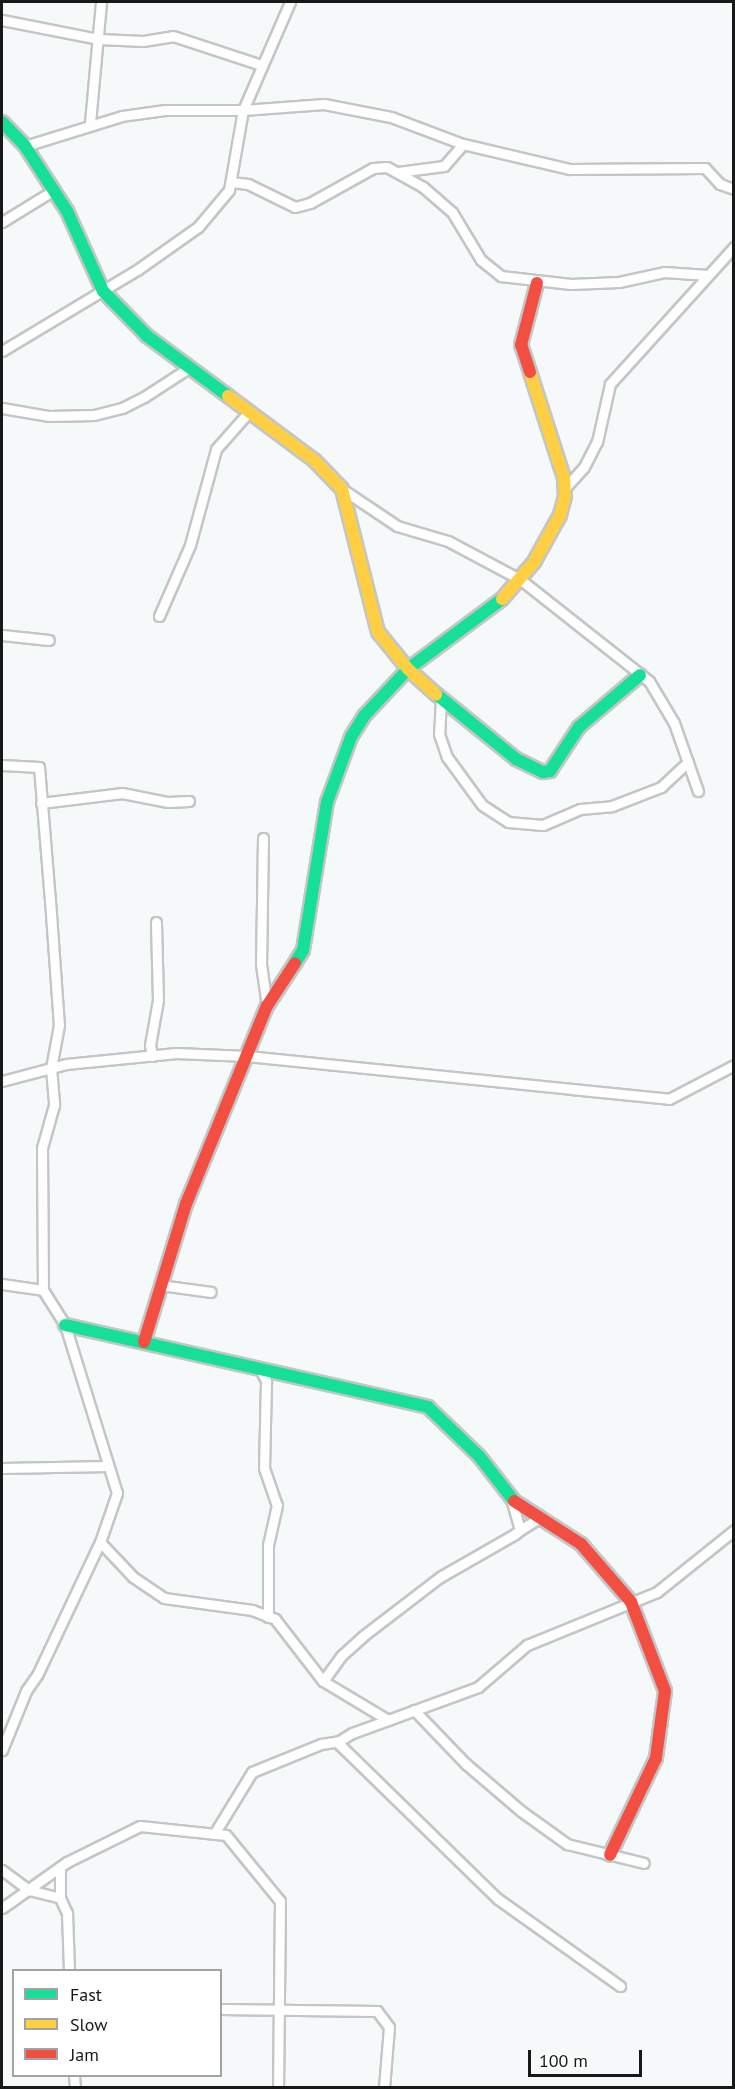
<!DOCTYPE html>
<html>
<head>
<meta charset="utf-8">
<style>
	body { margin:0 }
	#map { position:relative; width:735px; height:2089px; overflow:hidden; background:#f5f9f9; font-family:"PT Sans",sans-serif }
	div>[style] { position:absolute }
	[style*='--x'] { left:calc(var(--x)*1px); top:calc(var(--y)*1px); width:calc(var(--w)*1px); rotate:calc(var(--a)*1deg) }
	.roads { filter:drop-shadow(2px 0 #c4c6c6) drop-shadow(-2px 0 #c4c6c6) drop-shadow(0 2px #c4c6c6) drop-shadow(0 -2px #c4c6c6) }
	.street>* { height:9px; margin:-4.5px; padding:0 4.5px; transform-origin:4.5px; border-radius:4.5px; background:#fefefe }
	.fast>* { height:12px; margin:-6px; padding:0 6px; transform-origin:6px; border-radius:6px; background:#16e098 }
	.slow>* { height:12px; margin:-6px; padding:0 6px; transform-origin:6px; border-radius:6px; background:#ffcf43 }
	.jam>* { height:12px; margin:-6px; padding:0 6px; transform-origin:6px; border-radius:6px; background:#f24e42 }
	span { translate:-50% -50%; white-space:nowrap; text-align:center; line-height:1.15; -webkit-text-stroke:4.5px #fff; paint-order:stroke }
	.frame { position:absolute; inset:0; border:3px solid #171919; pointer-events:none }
	.legend { position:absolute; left:12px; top:1969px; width:210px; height:108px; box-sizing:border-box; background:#fff; border:2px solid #a2a3a3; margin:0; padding:8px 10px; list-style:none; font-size:18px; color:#171919 }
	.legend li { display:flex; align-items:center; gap:12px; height:30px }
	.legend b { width:30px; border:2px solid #a2a3a3 }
	.scale { position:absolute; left:528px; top:2050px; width:114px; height:27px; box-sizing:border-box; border:3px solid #171919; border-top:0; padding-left:8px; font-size:18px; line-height:21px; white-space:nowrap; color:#171919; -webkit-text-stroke:4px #fff; paint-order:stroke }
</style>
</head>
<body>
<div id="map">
	<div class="roads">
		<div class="street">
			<i style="--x:290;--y:2;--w:118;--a:113.5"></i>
			<i style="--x:243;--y:110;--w:81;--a:-4.2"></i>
			<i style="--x:324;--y:104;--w:68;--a:11"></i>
			<i style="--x:391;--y:117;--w:77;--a:20.6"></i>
			<i style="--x:463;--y:144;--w:110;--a:13.2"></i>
			<i style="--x:570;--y:169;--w:135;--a:-0.4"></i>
			<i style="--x:705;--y:168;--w:22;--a:47"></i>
			<i style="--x:720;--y:184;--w:15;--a:20"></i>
			<i style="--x:2;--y:20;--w:99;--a:11.1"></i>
			<i style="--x:99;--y:39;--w:44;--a:2.6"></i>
			<i style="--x:143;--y:41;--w:30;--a:-9"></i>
			<i style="--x:173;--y:36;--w:93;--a:18.2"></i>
			<i style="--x:90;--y:123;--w:121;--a:-84.8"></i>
			<i style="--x:398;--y:172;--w:46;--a:-7.4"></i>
			<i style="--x:444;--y:166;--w:29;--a:-49"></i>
			<i style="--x:231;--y:182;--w:17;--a:7"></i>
			<i style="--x:248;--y:184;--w:52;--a:26.1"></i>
			<i style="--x:295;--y:207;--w:16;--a:-15"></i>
			<i style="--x:310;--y:203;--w:72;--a:-29.1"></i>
			<i style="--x:373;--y:168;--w:14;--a:-4"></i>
			<i style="--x:387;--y:167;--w:41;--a:29.1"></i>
			<i style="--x:423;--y:187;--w:38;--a:41"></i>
			<i style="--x:452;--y:212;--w:56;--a:58.9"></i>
			<i style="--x:481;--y:260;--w:26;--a:39"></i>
			<i style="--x:501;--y:276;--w:70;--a:6.5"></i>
			<i style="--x:571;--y:284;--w:48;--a:-2.4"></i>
			<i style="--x:619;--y:282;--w:46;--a:-12.5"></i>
			<i style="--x:664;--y:272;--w:44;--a:3.9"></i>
			<i style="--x:2;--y:222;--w:61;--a:-31.6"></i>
			<i style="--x:2;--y:351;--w:157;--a:-31"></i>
			<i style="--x:137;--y:270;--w:75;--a:-35.2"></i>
			<i style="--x:198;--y:227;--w:48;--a:-50"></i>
			<i style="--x:229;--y:190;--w:81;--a:-80.1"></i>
			<i style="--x:243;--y:110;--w:78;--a:180"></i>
			<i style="--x:165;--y:110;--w:43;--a:172.1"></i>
			<i style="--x:122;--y:116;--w:102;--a:162.8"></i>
			<i style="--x:2;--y:408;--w:48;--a:9.7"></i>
			<i style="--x:49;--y:416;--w:45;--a:-1.3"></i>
			<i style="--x:94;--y:415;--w:29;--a:-14"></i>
			<i style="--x:122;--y:408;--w:25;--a:-27"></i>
			<i style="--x:144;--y:397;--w:51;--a:-33.1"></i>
			<i style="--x:565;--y:488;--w:28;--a:-48"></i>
			<i style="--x:584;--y:467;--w:28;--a:-63"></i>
			<i style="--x:597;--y:442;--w:59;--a:-77.4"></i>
			<i style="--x:610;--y:384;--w:185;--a:-47.9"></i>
			<i style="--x:342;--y:489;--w:66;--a:33.9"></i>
			<i style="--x:397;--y:526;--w:53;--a:16.4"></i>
			<i style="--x:448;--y:541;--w:83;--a:28.1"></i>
			<i style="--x:521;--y:580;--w:163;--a:38.3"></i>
			<i style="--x:649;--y:681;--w:49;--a:59.2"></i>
			<i style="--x:674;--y:723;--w:72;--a:70.6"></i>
			<i style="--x:159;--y:616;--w:77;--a:-66.4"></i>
			<i style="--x:190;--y:545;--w:99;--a:-74.8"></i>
			<i style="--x:216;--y:449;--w:48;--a:-48.4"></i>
			<i style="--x:2;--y:635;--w:47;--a:6.1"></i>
			<i style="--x:441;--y:699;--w:35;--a:93"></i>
			<i style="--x:439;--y:734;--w:24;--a:71"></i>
			<i style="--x:447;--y:757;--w:59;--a:53.9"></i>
			<i style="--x:482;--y:805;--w:31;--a:33"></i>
			<i style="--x:508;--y:822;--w:35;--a:5"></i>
			<i style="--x:543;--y:825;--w:40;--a:-23.4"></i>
			<i style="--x:580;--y:809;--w:32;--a:-5"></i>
			<i style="--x:612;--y:806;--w:53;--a:-21.2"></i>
			<i style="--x:661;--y:787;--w:37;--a:-43"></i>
			<i style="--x:2;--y:765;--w:37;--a:3"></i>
			<i style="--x:39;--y:767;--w:147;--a:85.3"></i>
			<i style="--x:51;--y:914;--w:111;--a:85.9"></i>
			<i style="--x:59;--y:1025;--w:44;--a:100.5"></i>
			<i style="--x:51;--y:1068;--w:37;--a:85"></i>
			<i style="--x:54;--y:1105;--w:45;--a:105.6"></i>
			<i style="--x:42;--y:1148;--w:142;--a:89.6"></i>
			<i style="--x:41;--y:803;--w:82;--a:-7"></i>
			<i style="--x:122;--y:793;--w:47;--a:11.1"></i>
			<i style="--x:168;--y:802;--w:21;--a:-3"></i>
			<i style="--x:263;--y:838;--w:126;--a:90.9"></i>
			<i style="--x:261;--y:964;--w:42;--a:81.9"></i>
			<i style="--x:152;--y:1056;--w:11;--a:-100"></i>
			<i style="--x:150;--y:1045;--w:46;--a:-79.9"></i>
			<i style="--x:158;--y:1000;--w:78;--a:-91.5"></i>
			<i style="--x:2;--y:1081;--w:66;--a:-14.9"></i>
			<i style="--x:66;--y:1064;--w:111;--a:-5.7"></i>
			<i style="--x:176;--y:1053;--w:71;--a:2.4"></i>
			<i style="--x:247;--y:1056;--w:424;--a:5.8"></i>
			<i style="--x:669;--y:1099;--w:73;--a:-27.6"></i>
			<i style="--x:2;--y:1284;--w:41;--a:8.3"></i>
			<i style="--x:43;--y:1290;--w:41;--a:57.8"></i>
			<i style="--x:65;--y:1325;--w:176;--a:72.8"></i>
			<i style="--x:117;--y:1493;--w:52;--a:109.1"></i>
			<i style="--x:100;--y:1542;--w:147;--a:115.3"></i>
			<i style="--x:37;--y:1675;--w:19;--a:125"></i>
			<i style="--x:26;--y:1691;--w:64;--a:112.1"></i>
			<i style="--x:160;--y:1285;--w:51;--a:7.8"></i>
			<i style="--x:259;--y:1367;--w:16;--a:63"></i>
			<i style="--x:266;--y:1381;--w:87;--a:91.3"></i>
			<i style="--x:264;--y:1468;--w:39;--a:71"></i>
			<i style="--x:277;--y:1505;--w:41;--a:102.7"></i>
			<i style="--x:268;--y:1545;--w:72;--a:90"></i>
			<i style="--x:2;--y:1468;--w:106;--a:-1.1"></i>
			<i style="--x:520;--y:1530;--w:22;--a:-32"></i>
			<i style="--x:100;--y:1542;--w:48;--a:46.7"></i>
			<i style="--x:133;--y:1577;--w:37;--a:34"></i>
			<i style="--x:164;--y:1598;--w:89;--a:7.8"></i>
			<i style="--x:252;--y:1610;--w:25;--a:21"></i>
			<i style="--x:275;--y:1619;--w:78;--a:52.3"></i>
			<i style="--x:323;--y:1681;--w:76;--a:31"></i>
			<i style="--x:388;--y:1720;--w:96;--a:-20.1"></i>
			<i style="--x:478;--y:1687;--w:65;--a:-40.6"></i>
			<i style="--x:527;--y:1645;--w:140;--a:-22.2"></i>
			<i style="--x:657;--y:1592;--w:99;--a:-38.8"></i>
			<i style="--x:323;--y:1681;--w:31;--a:-54"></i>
			<i style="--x:341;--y:1656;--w:30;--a:-42"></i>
			<i style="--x:363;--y:1636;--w:97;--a:-37.5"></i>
			<i style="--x:440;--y:1577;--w:86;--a:-29.8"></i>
			<i style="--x:515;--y:1534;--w:6;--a:-39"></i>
			<i style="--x:520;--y:1530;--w:32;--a:-106"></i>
			<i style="--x:414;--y:1710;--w:75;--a:46.1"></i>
			<i style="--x:466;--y:1764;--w:72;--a:40.5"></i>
			<i style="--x:521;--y:1811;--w:57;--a:35.7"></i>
			<i style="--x:567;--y:1844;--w:79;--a:13.9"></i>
			<i style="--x:388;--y:1720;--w:38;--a:160"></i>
			<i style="--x:352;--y:1733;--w:15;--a:148"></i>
			<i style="--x:339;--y:1741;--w:4;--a:76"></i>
			<i style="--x:340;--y:1745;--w:221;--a:44.3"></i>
			<i style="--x:498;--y:1899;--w:150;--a:35.5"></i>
			<i style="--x:214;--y:1834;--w:73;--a:-58.5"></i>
			<i style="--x:252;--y:1772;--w:74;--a:-22.1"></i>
			<i style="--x:321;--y:1744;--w:18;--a:-9"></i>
			<i style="--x:2;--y:1870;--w:34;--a:37"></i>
			<i style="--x:29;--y:1890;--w:32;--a:14"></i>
			<i style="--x:60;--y:1898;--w:17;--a:65"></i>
			<i style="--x:67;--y:1913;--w:57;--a:88"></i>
			<i style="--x:60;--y:1898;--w:31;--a:-90"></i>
			<i style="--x:2;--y:1908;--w:80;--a:-35.3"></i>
			<i style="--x:67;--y:1862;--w:81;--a:-26.3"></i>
			<i style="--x:140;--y:1826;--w:86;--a:6"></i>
			<i style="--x:226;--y:1835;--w:85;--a:50.7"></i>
			<i style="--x:280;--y:1901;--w:187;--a:90.6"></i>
			<i style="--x:220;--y:2009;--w:157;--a:0.7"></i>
			<i style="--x:377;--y:2011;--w:20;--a:53"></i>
			<i style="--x:389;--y:2027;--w:61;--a:94.7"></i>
			<i style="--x:74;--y:2076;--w:12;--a:85"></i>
		</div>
		<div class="fast">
			<i style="--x:2;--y:122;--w:33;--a:46"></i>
			<i style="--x:25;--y:146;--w:77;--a:57.1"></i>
			<i style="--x:67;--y:211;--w:88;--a:65.8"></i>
			<i style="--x:103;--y:291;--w:63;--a:45.6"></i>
			<i style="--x:147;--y:336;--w:101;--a:36.5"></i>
			<i style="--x:436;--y:694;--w:103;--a:39.1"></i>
			<i style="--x:516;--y:759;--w:30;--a:26"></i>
			<i style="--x:543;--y:772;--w:7;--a:-8"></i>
			<i style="--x:550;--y:771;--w:53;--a:-56.6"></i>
			<i style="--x:579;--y:727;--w:80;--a:-40.4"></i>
			<i style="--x:295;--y:963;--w:15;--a:-58"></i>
			<i style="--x:303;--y:950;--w:150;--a:-80.8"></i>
			<i style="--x:327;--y:802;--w:69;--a:-69.7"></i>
			<i style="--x:351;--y:737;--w:26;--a:-58"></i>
			<i style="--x:365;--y:715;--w:63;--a:-46.9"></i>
			<i style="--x:408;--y:669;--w:117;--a:-36.7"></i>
			<i style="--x:65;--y:1325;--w:372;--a:12.7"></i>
			<i style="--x:428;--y:1407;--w:71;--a:43.9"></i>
			<i style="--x:479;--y:1456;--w:57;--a:52.1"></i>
		</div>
		<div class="slow">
			<i style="--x:228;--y:396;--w:107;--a:36.7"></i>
			<i style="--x:314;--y:460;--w:40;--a:46"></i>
			<i style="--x:342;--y:489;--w:147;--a:75.9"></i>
			<i style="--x:378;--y:632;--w:48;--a:51"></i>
			<i style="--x:408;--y:669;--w:38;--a:42"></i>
			<i style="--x:502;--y:599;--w:49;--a:-49.1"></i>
			<i style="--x:534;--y:562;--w:54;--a:-61"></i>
			<i style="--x:560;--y:515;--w:20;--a:-75"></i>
			<i style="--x:565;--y:496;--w:18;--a:-93"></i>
			<i style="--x:564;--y:478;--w:111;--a:-107.8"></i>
		</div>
		<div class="jam">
			<i style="--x:530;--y:372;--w:28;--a:-108"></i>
			<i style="--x:521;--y:345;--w:64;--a:-75.5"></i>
			<i style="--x:144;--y:1342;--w:144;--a:-73.1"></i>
			<i style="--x:186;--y:1204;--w:214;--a:-67.8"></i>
			<i style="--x:267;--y:1006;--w:51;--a:-56.9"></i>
			<i style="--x:514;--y:1501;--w:80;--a:32.7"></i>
			<i style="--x:581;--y:1544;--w:77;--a:49.2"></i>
			<i style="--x:631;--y:1602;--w:95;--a:69.1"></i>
			<i style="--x:665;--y:1691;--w:68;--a:97.7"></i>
			<i style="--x:656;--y:1758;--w:107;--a:115.4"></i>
		</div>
	</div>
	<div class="frame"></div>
	<ul class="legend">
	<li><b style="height:8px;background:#16e098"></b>Fast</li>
	<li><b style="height:8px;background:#ffcf43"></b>Slow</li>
	<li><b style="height:8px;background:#f24e42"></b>Jam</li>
	</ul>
	<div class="scale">100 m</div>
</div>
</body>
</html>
